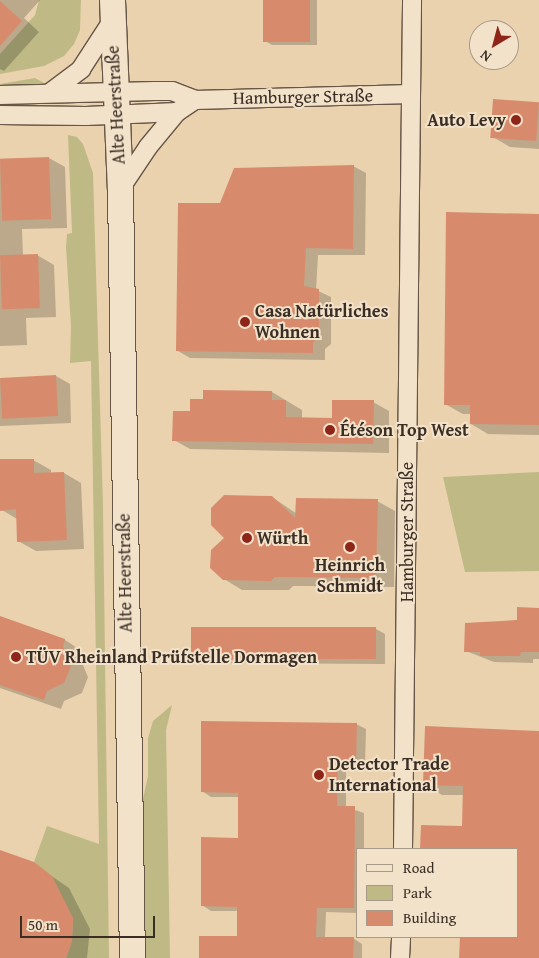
<!DOCTYPE html>
<html>
<head>
<meta charset="utf-8">
<style>
	body { margin:0 }
	#map { position:relative; width:539px; height:958px; overflow:hidden; background:#ebd2ae; font-family:"Gentium Book Plus",serif }
	div>[style] { position:absolute }
	[style*='--x'] { left:calc(var(--x)*1px); top:calc(var(--y)*1px); width:calc(var(--w)*1px); rotate:calc(var(--a)*1deg) }
	.green>* { inset:0; background:#bfba85 }
	.shadow>* { inset:0; background:#0003 }
	.building>* { inset:0; background:#d88b6c; transform-origin:0 0 }
	.roads { filter:drop-shadow(1px 0 #665646) drop-shadow(-1px 0 #665646) drop-shadow(0 1px #665646) drop-shadow(0 -1px #665646) }
	.street>* { height:18px; margin:-9px; padding:0 9px; transform-origin:9px; border-radius:9px; background:#f2e2ca }
	.secondary>* { height:25px; margin:-12.5px; padding:0 12.5px; transform-origin:12.5px; border-radius:12.5px; background:#f2e2ca }
	.dots>* { width:14px; height:14px; translate:-50% -50%; box-sizing:border-box; border:2px solid #f2e2ca; border-radius:50% }
	span { translate:-50% -50%; white-space:nowrap; text-align:center; line-height:1.15; -webkit-text-stroke:4px #f2e2ca; paint-order:stroke }
	.street-label { font-size:18px; color:#3a2d24 }
	.poi-label { font-size:18px; color:#3a2d24; font-weight:700 }
	.right { translate:-100% -50%; text-align:right }
	.left { translate:0 -50%; text-align:left }
	.legend { position:absolute; left:356px; top:848px; width:162px; height:90px; box-sizing:border-box; background:#f2e2ca; border:1px solid #a89a88; margin:0; padding:6px 9px; list-style:none; font-size:15px; color:#3a2d24 }
	.legend li { display:flex; align-items:center; gap:10px; height:25px }
	.legend b { width:25px; border:1px solid #a89a88 }
	.north { position:absolute; left:469px; top:20px; width:50px; height:50px; box-sizing:border-box; background:#f2e2ca; border:1px solid #a89a88; border-radius:50%; rotate:217deg; font-size:14px; font-weight:700; line-height:20px; text-align:center; color:#3a2d24 }
	.north::after { content:''; display:block; margin:auto; width:18px; height:22px; background:#8f2418; clip-path:polygon(50% 0,100% 100%,50% 72%,0 100%) }
	.scale { position:absolute; left:20px; top:916px; width:135px; height:22px; box-sizing:border-box; border:2px solid #3a2d24; border-top:0; padding-left:6px; font-size:15px; line-height:18px; white-space:nowrap; color:#3a2d24; -webkit-text-stroke:4px #f2e2ca; paint-order:stroke }
</style>
</head>
<body>
<div id="map">
	<div class="green">
		<i style="clip-path:polygon(39px 0,81px 0,80px 30px,74px 44px,64px 56px,44px 66px,0 74px,0 54px,35px 15px)"></i>
		<i style="clip-path:polygon(35px 78px,46px 84px,0 89px,0 84px)"></i>
		<i style="clip-path:polygon(68px 135px,77px 137px,83px 144px,93px 173px,103px 505px,109px 958px,66px 958px,72px 941px,73px 918px,34px 862px,47px 826px,99px 844px,91px 361px,70px 363px,71px 326px,66px 247px,67px 234px,72px 233px)"></i>
		<i style="clip-path:polygon(539px 472px,539px 571px,465px 572px,443px 477px)"></i>
		<i style="clip-path:polygon(172px 705px,166px 730px,170px 958px,144px 958px,142px 803px,148px 776px,148px 738px,153px 721px)"></i>
	</div>
	<div class="shadow">
		<i style="clip-path:polygon(0 0,40px 0,24px 18px,39px 32px,4px 71px,0 69px)"></i>
		<i style="clip-path:polygon(265px 0,317px 0,317px 45px,272px 45px,265px 41px)"></i>
		<i style="clip-path:polygon(539px 103px,539px 149px,510px 147px,493px 137px)"></i>
		<i style="clip-path:polygon(49px 158px,65px 167px,67px 228px,22px 229px,23px 256px,37px 255px,54px 265px,56px 317px,26px 318px,27px 345px,0 346px,0 159px)"></i>
		<i style="clip-path:polygon(353px 166px,366px 173px,365px 255px,318px 255px,316px 290px,331px 297px,331px 344px,325px 349px,325px 360px,190px 358px,178px 351px,221px 205px)"></i>
		<i style="clip-path:polygon(539px 215px,539px 435px,488px 434px,471px 424px,471px 414px,463px 414px,445px 404px)"></i>
		<i style="clip-path:polygon(56px 376px,70px 384px,71px 423px,0 426px,0 379px)"></i>
		<i style="clip-path:polygon(204px 391px,272px 392px,302px 410px,302px 419px,333px 419px,373px 402px,389px 411px,389px 453px,190px 449px,174px 440px,191px 413px,204px 400px)"></i>
		<i style="clip-path:polygon(33px 460px,51px 470px,51px 474px,64px 473px,81px 483px,84px 549px,36px 551px,18px 541px,17px 519px,2px 510px,0 465px)"></i>
		<i style="clip-path:polygon(272px 497px,297px 514px,377px 501px,395px 511px,394px 587px,306px 586px,293px 586px,289px 590px,242px 590px,224px 579px)"></i>
		<i style="clip-path:polygon(539px 609px,539px 659px,533px 659px,533px 663px,494px 662px,466px 651px)"></i>
		<i style="clip-path:polygon(0 617px,65px 640px,82px 651px,80px 658px,88px 677px,82px 693px,64px 701px,61px 709px,0 688px)"></i>
		<i style="clip-path:polygon(376px 629px,385px 634px,385px 664px,201px 663px,192px 658px)"></i>
		<i style="clip-path:polygon(356px 724px,366px 729px,365px 765px,346px 765px,346px 807px,364px 813px,364px 849px,358px 849px,358px 913px,326px 912px,325px 938px,353px 938px,362px 944px,362px 958px,200px 958px,238px 937px,239px 911px,211px 911px,202px 905px,239px 839px,240px 797px,211px 797px,202px 791px)"></i>
		<i style="clip-path:polygon(539px 732px,539px 958px,460px 958px,461px 937px,518px 937px,518px 849px,421px 849px,422px 827px,463px 828px,464px 795px,442px 795px,425px 785px)"></i>
		<i style="clip-path:polygon(0 851px,33px 863px,69px 888px,90px 929px,87px 958px,0 958px)"></i>
	</div>
	<div class="building">
		<i style="left:263px;top:0;width:47px;height:42px"></i>
		<i style="clip-path:polygon(0 1px,22px 21px,0 46px)"></i>
		<i style="left:493px;top:99px;width:46px;height:39px;rotate:4deg"></i>
		<i style="left:49px;top:157px;width:62px;height:49px;rotate:88deg"></i>
		<i style="clip-path:polygon(354px 165px,353px 249px,306px 248px,304px 286px,319px 289px,319px 337px,313px 342px,313px 353px,176px 351px,178px 203px,220px 203px,234px 168px)"></i>
		<i style="clip-path:polygon(446px 212px,539px 214px,539px 425px,470px 424px,470px 405px,444px 405px)"></i>
		<i style="left:38px;top:254px;width:54px;height:38px;rotate:88deg"></i>
		<i style="left:56px;top:375px;width:41px;height:56px;rotate:87deg"></i>
		<i style="clip-path:polygon(203px 390px,272px 391px,272px 400px,286px 400px,286px 417px,332px 418px,332px 400px,374px 400px,373px 444px,172px 441px,173px 411px,190px 411px,190px 399px,203px 399px)"></i>
		<i style="clip-path:polygon(0 459px,34px 459px,34px 473px,64px 472px,67px 540px,17px 542px,16px 509px,0 511px)"></i>
		<i style="clip-path:polygon(224px 495px,272px 496px,295px 518px,296px 498px,378px 499px,376px 578px,287px 577px,275px 577px,271px 581px,223px 580px,210px 568px,211px 550px,224px 538px,211px 525px,211px 508px)"></i>
		<i style="clip-path:polygon(517px 607px,539px 608px,539px 652px,521px 652px,520px 656px,480px 656px,480px 652px,464px 652px,465px 623px,517px 620px)"></i>
		<i style="clip-path:polygon(0 616px,65px 639px,63px 647px,71px 666px,64px 683px,47px 691px,44px 700px,0 685px)"></i>
		<i style="left:191px;top:627px;width:185px;height:32px"></i>
		<i style="clip-path:polygon(201px 721px,357px 723px,356px 761px,338px 760px,337px 806px,355px 806px,354px 908px,317px 908px,316px 937px,354px 937px,353px 958px,199px 958px,199px 936px,237px 936px,237px 907px,201px 906px,201px 837px,238px 838px,238px 793px,201px 792px)"></i>
		<i style="clip-path:polygon(425px 726px,539px 731px,539px 958px,459px 958px,460px 937px,518px 937px,518px 849px,420px 849px,421px 825px,462px 826px,463px 786px,423px 785px)"></i>
		<i style="clip-path:polygon(0 850px,34px 862px,52px 876px,73px 918px,72px 941px,66px 958px,0 958px)"></i>
	</div>
	<div class="roads">
		<div class="street">
			<i style="--x:51;--y:92;--w:38;--a:-37"></i>
			<i style="--x:81;--y:69;--w:57;--a:-57.1"></i>
			<i style="--x:0;--y:95;--w:155;--a:-1.5"></i>
			<i style="--x:155;--y:91;--w:17;--a:0"></i>
			<i style="--x:172;--y:91;--w:25;--a:21"></i>
			<i style="--x:195;--y:100;--w:216;--a:-1.6"></i>
			<i style="--x:0;--y:115;--w:86;--a:0.7"></i>
			<i style="--x:86;--y:116;--w:91;--a:-2.5"></i>
			<i style="--x:177;--y:112;--w:22;--a:-34"></i>
			<i style="--x:120;--y:189;--w:50;--a:-56.3"></i>
			<i style="--x:148;--y:147;--w:45;--a:-50.4"></i>
			<i style="--x:403;--y:849;--w:849;--a:-89.39"></i>
			<i style="--x:400;--y:958;--w:21;--a:-87"></i>
		</div>
		<div class="secondary">
			<i style="--x:112;--y:0;--w:189;--a:87.6"></i>
			<i style="--x:120;--y:189;--w:769;--a:89.11"></i>
		</div>
	</div>
	<div class="dots">
		<i style="left:516px;top:120px;background:#8f2418"></i>
		<i style="left:245px;top:322px;background:#8f2418"></i>
		<i style="left:330px;top:430px;background:#8f2418"></i>
		<i style="left:247px;top:538px;background:#8f2418"></i>
		<i style="left:350px;top:547px;background:#8f2418"></i>
		<i style="left:16px;top:657px;background:#8f2418"></i>
		<i style="left:319px;top:775px;background:#8f2418"></i>
	</div>
	<div class="street-label">
		<span style="left:303px;top:97px;rotate:-1deg">Hamburger Straße</span>
		<span style="left:116px;top:105px;rotate:-93deg">Alte Heerstraße</span>
		<span style="left:407px;top:532px;rotate:-90deg">Hamburger Straße</span>
		<span style="left:125px;top:573px;rotate:-91deg">Alte Heerstraße</span>
	</div>
	<div class="poi-label">
		<span class="right" style="left:506px;top:120px">Auto Levy</span>
		<span class="left" style="left:255px;top:322px">Casa Natürliches<br>Wohnen</span>
		<span class="left" style="left:340px;top:430px">Étéson Top West</span>
		<span class="left" style="left:257px;top:538px">Würth</span>
		<span style="left:350px;top:576px">Heinrich<br>Schmidt</span>
		<span class="left" style="left:26px;top:657px">TÜV Rheinland Prüfstelle Dormagen</span>
		<span class="left" style="left:329px;top:775px">Detector Trade<br>International</span>
	</div>
	<ul class="legend">
	<li><b style="height:6px;background:#f2e2ca"></b>Road</li>
	<li><b style="height:14px;background:#bfba85"></b>Park</li>
	<li><b style="height:14px;background:#d88b6c"></b>Building</li>
	</ul>
	<div class="north">N</div>
	<div class="scale">50 m</div>
</div>
</body>
</html>
